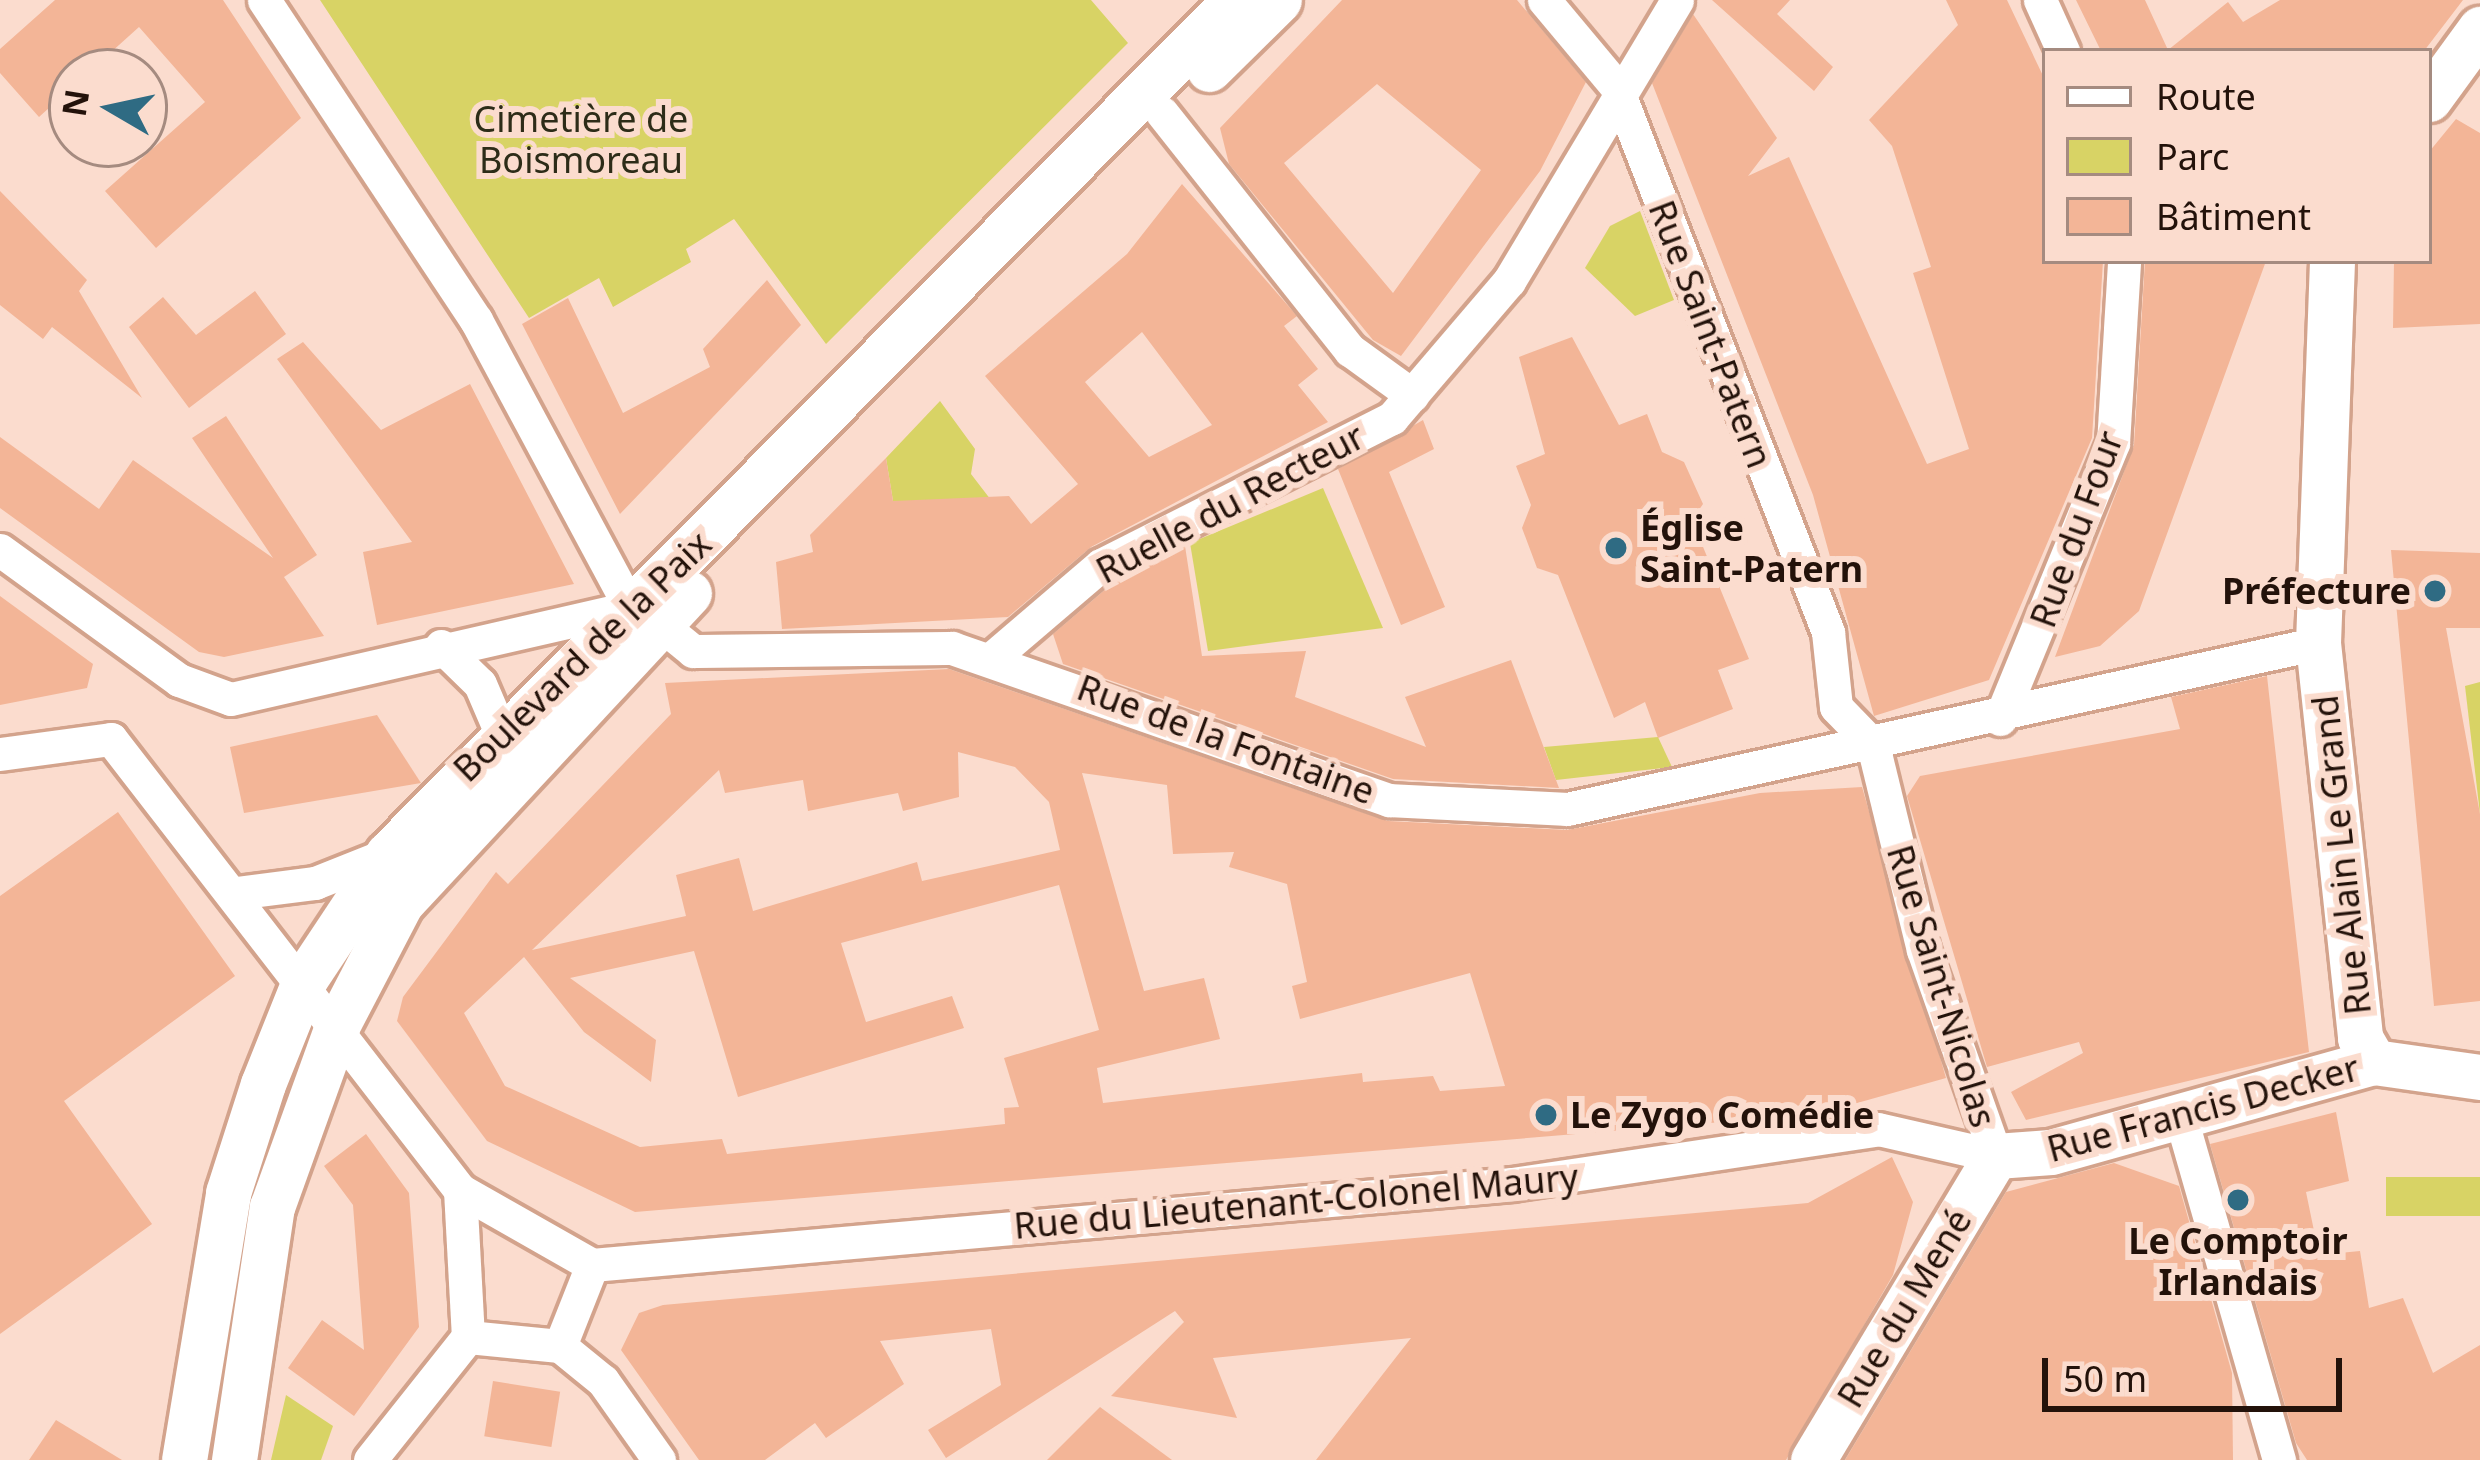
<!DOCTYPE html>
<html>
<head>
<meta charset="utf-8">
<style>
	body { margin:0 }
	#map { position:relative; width:2480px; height:1460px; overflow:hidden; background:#fbdcce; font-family:"Noto Sans",sans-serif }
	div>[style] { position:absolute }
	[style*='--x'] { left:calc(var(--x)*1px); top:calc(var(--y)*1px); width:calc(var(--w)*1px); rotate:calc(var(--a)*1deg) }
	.green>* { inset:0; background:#d8d365; transform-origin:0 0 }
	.building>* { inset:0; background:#f3b597; transform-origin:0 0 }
	.roads { filter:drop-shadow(3px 0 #d3a38c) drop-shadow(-3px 0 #d3a38c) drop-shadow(0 3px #d3a38c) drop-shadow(0 -3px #d3a38c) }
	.street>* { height:33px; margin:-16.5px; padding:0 16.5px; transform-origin:16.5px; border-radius:16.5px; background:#fff }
	.secondary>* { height:45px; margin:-22.5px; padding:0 22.5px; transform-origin:22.5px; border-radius:22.5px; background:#fff }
	.dots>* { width:33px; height:33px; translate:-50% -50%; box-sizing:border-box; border:6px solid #fbdcce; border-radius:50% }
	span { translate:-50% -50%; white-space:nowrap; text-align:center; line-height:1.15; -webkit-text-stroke:12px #fbdcce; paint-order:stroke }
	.park-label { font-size:36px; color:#2d2c18 }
	.street-label { font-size:36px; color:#23120a }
	.poi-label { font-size:36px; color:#23120a; font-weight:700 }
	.left { translate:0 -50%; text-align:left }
	.right { translate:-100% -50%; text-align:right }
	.legend { position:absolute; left:2042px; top:48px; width:390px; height:216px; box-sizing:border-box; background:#fbdcce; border:3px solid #a58b80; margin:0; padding:15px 21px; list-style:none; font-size:36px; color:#23120a }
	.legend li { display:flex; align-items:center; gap:24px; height:60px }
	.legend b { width:60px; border:3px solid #a58b80 }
	.north { position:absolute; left:48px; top:48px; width:120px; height:120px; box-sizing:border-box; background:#fbdcce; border:3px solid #a58b80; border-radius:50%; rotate:279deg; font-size:33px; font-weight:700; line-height:48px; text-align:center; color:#23120a }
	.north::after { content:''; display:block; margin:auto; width:42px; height:54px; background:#2f6b83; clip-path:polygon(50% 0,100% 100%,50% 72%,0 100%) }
	.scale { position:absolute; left:2042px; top:1358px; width:300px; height:54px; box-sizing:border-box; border:6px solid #23120a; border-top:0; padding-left:15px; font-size:36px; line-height:42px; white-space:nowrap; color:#23120a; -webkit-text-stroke:9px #fbdcce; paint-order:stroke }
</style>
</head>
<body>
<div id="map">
	<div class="green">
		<i style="clip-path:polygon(320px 0,1091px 0,1128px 43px,826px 344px,734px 219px,686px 249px,691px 262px,613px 307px,599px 278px,529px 318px)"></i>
		<i style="clip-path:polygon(1640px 211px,1674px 300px,1635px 316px,1585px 268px,1610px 226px)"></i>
		<i style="clip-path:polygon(940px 401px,975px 449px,971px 474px,1014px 530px,893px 501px,886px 458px)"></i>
		<i style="clip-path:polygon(1323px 488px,1383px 628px,1208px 651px,1190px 543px)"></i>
		<i style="clip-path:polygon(2480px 682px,2480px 814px,2465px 686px)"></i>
		<i style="clip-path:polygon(1658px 737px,1672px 767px,1556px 780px,1544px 747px)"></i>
		<i style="left:2480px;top:1177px;width:39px;height:94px;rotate:90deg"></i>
		<i style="clip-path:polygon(286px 1395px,333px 1426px,321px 1460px,271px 1460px)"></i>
	</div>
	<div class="building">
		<i style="clip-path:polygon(55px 0,223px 0,301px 118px,156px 248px,105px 191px,205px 102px,139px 27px,89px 72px,72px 72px,72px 87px,39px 117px,0 73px,0 49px)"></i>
		<i style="clip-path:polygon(evenodd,1342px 0,1517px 0,1586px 82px,1540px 171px,1401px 356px,1373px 340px,1229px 164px,1220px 128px,1342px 0,1377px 84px,1481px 170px,1393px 293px,1284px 163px,1377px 84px)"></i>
		<i style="clip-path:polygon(1712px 0,1790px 0,1777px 14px,1833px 67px,1814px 91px)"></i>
		<i style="clip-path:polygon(1946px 0,2007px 0,2045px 80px,2045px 261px,2103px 261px,2092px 438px,1989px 680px,1874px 716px,1813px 495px,1652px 83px,1693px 14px,1777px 138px,1748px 176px,1789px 157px,1927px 464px,1969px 449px,1913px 273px,1931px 267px,1892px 146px,1869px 120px,1958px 25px)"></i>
		<i style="clip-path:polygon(2076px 0,2145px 0,2168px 50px,2228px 2px,2243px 22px,2280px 0,2463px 0,2424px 51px,2101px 51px)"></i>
		<i style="clip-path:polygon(2456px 119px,2480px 133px,2480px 324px,2393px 328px,2394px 261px,2429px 261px,2429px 152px)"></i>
		<i style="clip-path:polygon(evenodd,1182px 184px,1297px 316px,1284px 326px,1318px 369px,1298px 385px,1328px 422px,1091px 547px,1008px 617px,782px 629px,776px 562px,813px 552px,810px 535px,886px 458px,893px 501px,1009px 496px,1031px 524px,1078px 484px,985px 376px,1127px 254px,1182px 184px,1142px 332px,1212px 425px,1149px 457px,1085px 382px,1142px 332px)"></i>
		<i style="clip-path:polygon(0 191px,87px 280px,79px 291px,142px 398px,52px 327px,43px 339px,0 305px)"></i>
		<i style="clip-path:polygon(2145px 261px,2266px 261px,2139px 611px,2100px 646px,2055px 657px,2134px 445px)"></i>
		<i style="clip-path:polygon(767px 280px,801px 325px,620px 514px,522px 324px,568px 298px,623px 413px,710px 367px,703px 349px)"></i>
		<i style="clip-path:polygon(255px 291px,286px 334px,189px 408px,129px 327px,163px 297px,196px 335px)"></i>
		<i style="clip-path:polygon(1572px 337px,1619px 425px,1647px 414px,1662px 452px,1684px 462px,1703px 504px,1692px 520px,1749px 659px,1718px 670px,1733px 709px,1658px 738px,1645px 702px,1614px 718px,1558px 575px,1537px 568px,1522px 528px,1531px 505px,1516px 466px,1545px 454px,1519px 357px)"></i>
		<i style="clip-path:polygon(303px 342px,381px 430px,470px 384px,574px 584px,377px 625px,363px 552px,412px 542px,277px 359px)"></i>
		<i style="clip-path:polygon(226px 416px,317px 555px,284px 577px,324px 636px,224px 657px,199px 652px,0 508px,0 437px,99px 509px,133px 460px,273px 558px,192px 438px)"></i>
		<i style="clip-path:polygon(1423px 420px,1434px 449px,1389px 472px,1445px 607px,1401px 625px,1338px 469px)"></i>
		<i style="clip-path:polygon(1185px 546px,1202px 656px,1306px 651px,1295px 697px,1426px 747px,1405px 697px,1511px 660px,1559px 788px,1393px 779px,1063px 664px,1053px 634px,1113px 583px)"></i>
		<i style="clip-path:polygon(2391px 550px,2480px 553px,2480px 628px,2446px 628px,2480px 814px,2480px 1001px,2434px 1006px)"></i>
		<i style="clip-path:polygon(0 596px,93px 664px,87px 688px,0 705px)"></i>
		<i style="clip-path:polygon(evenodd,949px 669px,1388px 821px,1567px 830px,1760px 793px,1862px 787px,1946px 1078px,1818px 1114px,635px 1212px,487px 1141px,397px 1021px,403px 997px,496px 872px,508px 884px,671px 714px,665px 683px,949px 669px,958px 752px,1015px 767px,1049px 802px,1060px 850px,922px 881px,917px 862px,753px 911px,739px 858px,676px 875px,686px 916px,532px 950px,719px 770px,725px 793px,803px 780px,808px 811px,898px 793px,903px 811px,959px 797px,958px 752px,949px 669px,1082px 773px,1167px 785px,1173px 854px,1234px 852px,1229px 867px,1287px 884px,1307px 982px,1292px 986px,1300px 1019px,1470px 973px,1505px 1086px,1440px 1091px,1433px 1076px,1363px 1082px,1362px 1073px,1103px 1103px,1097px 1068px,1220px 1039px,1204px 978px,1144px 991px,1082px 773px,949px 669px,1059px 885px,1099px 1030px,1004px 1058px,1019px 1107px,1004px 1108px,1005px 1124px,727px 1154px,722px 1139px,640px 1147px,505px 1086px,464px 1013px,524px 957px,584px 1032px,651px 1082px,656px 1040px,570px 978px,694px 951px,738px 1097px,964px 1028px,952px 996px,866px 1022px,841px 943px,1059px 885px)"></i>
		<i style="clip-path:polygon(2267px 676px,2309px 1052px,2026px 1120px,2011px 1092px,2083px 1053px,2079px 1042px,1987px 1067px,1907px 796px,1920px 776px,2180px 729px,2171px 697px)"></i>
		<i style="clip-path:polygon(377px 715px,421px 783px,244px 813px,230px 747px)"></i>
		<i style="clip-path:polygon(118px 812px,235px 976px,64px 1101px,152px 1224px,0 1334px,0 896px)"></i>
		<i style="clip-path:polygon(2336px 1112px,2349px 1181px,2306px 1192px,2319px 1255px,2360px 1251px,2369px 1308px,2403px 1298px,2433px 1373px,2480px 1345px,2480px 1460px,2307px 1460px,2296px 1443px,2210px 1144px)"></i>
		<i style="clip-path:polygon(366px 1134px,409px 1193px,419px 1327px,354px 1416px,288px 1368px,322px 1320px,364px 1350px,353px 1205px,324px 1166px)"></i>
		<i style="clip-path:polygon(1892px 1157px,1913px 1202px,1893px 1275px,1786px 1460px,1316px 1460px,1411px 1338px,1213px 1358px,1237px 1418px,1111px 1396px,1184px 1322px,1175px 1311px,946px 1458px,928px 1430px,1001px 1385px,991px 1329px,880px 1341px,904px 1384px,826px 1438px,815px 1423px,765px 1460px,699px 1460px,621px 1350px,639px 1313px,663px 1305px,1808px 1203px)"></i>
		<i style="clip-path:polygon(2114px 1163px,2179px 1186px,2232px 1373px,2233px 1460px,1845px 1460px,2006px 1192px)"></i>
		<i style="left:493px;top:1381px;width:68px;height:56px;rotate:9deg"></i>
		<i style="clip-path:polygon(1100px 1407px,1172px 1460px,1047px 1460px)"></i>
		<i style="clip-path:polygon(56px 1420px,122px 1460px,29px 1460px)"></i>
	</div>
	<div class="roads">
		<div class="street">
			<i style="--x:264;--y:0;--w:384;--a:56.5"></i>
			<i style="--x:476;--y:320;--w:311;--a:61.8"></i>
			<i style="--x:623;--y:594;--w:90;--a:39.2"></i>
			<i style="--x:693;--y:651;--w:259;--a:-0.7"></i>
			<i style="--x:952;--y:648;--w:463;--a:19.2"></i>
			<i style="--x:1389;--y:800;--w:178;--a:2.9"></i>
			<i style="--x:1567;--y:809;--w:769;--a:-12.46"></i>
			<i style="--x:1544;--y:0;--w:112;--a:50.1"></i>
			<i style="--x:1616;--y:86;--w:586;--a:68.78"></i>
			<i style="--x:1828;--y:632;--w:75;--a:83.9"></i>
			<i style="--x:1836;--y:707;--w:53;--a:45.8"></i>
			<i style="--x:1873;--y:745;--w:211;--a:76.3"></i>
			<i style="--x:1923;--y:950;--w:219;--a:70.5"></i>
			<i style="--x:2040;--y:0;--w:56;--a:65.7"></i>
			<i style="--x:1162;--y:113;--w:303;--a:51.6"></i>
			<i style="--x:1350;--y:350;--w:77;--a:36"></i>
			<i style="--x:0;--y:550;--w:221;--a:36"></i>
			<i style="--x:179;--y:680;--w:55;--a:20.1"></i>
			<i style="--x:231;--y:699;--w:411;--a:-12.9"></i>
			<i style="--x:441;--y:646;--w:54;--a:44.3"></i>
			<i style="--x:480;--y:684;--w:53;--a:66.8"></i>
			<i style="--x:992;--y:658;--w:143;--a:-40.5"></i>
			<i style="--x:1101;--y:565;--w:326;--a:-26.8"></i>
			<i style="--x:1392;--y:418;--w:180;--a:-49.5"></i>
			<i style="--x:1509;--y:281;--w:327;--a:-59.1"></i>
			<i style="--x:2000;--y:719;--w:298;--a:-67.7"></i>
			<i style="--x:2113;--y:443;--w:182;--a:-86.5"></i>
			<i style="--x:0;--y:754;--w:112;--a:-7.7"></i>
			<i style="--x:111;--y:739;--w:570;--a:52.27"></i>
			<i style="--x:460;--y:1190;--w:152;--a:29.6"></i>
			<i style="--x:592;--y:1265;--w:924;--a:-5.03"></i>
			<i style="--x:1512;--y:1184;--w:370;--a:-8.5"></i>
			<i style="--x:1878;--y:1129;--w:121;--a:12.9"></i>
			<i style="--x:236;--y:893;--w:80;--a:-7.2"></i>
			<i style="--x:315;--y:883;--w:79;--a:-21.7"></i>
			<i style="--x:2181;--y:1118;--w:356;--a:74"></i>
			<i style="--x:460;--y:1190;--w:147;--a:86.9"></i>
			<i style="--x:468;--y:1337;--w:92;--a:5.6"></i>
			<i style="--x:560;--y:1346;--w:55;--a:39.1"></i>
			<i style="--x:603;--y:1381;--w:97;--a:54.7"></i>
			<i style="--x:560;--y:1346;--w:87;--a:-68.4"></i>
			<i style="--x:370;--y:1460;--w:157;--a:-51.5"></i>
		</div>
		<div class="secondary">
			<i style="--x:1209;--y:69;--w:98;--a:-44.6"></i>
			<i style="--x:2429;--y:99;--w:87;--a:-53.9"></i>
			<i style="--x:2332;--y:261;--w:382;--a:92.1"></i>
			<i style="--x:2318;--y:643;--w:397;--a:83.9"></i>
			<i style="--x:2360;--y:1038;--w:28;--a:60"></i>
			<i style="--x:2374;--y:1062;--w:107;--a:8.1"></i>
			<i style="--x:184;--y:1460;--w:271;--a:-80.6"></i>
			<i style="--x:228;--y:1193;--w:114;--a:-72.2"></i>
			<i style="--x:263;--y:1084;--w:113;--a:-68.2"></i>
			<i style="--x:305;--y:979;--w:150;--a:-56.4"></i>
			<i style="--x:388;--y:854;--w:1203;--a:-45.24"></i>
			<i style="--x:234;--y:1460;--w:256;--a:-81.5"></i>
			<i style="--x:272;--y:1207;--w:195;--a:-70.2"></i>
			<i style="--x:338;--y:1024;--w:136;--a:-62.5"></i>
			<i style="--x:401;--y:903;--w:423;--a:-47.1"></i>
			<i style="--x:1813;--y:1460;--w:355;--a:-59"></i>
			<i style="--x:1996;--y:1156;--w:55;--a:-4.2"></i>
			<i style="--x:2051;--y:1152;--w:335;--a:-15.6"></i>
		</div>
	</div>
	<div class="dots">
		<i style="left:1616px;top:548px;background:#2f6b83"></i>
		<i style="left:2435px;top:591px;background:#2f6b83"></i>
		<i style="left:1546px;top:1115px;background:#2f6b83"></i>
		<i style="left:2238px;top:1200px;background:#2f6b83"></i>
	</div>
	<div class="park-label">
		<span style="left:581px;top:139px">Cimetière de<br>Boismoreau</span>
	</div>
	<div class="street-label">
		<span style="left:1711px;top:334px;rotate:69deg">Rue Saint-Patern</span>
		<span style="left:1230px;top:503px;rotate:-28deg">Ruelle du Recteur</span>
		<span style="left:2076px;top:529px;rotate:-70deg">Rue du Four</span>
		<span style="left:582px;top:656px;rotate:-44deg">Boulevard de la Paix</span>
		<span style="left:1226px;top:739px;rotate:20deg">Rue de la Fontaine</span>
		<span style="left:2341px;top:855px;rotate:-96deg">Rue Alain Le Grand</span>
		<span style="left:1942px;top:986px;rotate:73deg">Rue Saint-Nicolas</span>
		<span style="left:2203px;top:1108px;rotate:-15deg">Rue Francis Decker</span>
		<span style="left:1296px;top:1201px;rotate:-5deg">Rue du Lieutenant-Colonel Maury</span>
		<span style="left:1904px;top:1308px;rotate:-59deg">Rue du Mené</span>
	</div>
	<div class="poi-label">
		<span class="left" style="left:1640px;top:548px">Église<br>Saint-Patern</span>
		<span class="right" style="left:2411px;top:591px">Préfecture</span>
		<span class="left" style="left:1570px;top:1115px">Le Zygo Comédie</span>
		<span style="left:2238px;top:1261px">Le Comptoir<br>Irlandais</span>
	</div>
	<ul class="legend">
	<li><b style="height:15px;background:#fff"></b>Route</li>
	<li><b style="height:33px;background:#d8d365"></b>Parc</li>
	<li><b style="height:33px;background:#f3b597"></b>Bâtiment</li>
	</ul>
	<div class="north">N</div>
	<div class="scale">50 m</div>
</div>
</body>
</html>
